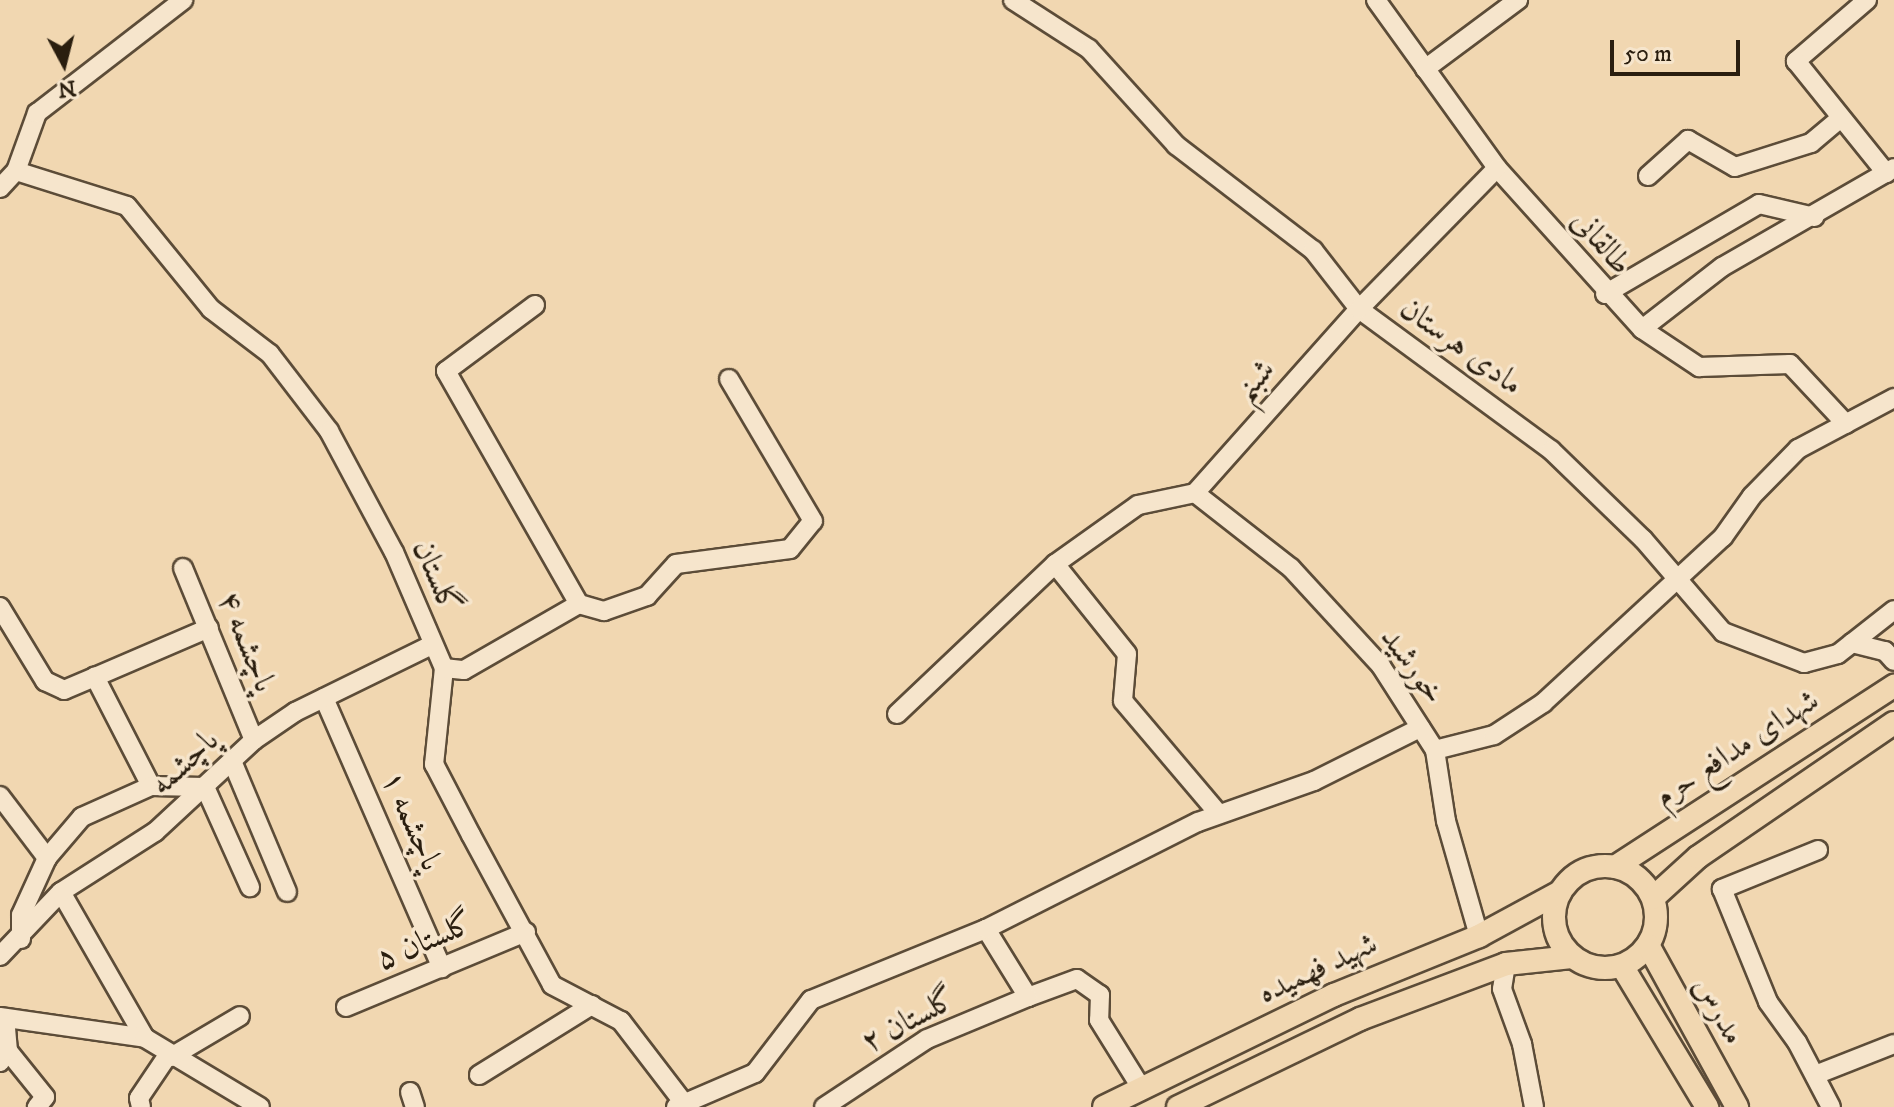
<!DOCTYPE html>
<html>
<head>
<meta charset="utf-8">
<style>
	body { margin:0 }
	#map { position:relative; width:1894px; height:1107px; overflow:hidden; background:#f1d7b1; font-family:"IM FELL DW Pica",Amiri,serif }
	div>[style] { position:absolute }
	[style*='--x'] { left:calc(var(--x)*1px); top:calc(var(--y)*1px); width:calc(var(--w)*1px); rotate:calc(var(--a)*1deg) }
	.roads { filter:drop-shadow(2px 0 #5c4c38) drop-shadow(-2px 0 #5c4c38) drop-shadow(0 2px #5c4c38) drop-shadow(0 -2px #5c4c38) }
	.minor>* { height:18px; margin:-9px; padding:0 9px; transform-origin:9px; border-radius:9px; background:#f6e5cc }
	.major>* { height:22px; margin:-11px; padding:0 11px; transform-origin:11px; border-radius:11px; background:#f1d7b1 }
	.major>.ring { margin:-11px; padding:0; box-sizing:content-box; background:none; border:22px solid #f1d7b1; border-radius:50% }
	span { translate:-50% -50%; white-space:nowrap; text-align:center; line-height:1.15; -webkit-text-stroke:7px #f6e5cc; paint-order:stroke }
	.street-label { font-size:32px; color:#2a1e0f }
	.north { position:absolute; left:24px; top:24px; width:80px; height:80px; -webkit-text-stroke:6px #f6e5cc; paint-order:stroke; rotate:173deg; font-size:22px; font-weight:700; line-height:32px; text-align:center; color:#2a1e0f }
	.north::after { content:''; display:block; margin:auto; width:28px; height:36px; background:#2a1e0f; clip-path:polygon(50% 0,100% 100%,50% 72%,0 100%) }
	.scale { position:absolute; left:1610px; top:40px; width:130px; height:36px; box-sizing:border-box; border:4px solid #2a1e0f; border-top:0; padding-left:10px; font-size:24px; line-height:28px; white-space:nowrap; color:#2a1e0f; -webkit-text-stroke:6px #f6e5cc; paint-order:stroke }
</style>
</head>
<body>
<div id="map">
	<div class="roads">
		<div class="minor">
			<i style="--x:1013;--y:0;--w:90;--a:32.8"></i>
			<i style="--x:1089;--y:49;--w:130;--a:47.8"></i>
			<i style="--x:1176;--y:145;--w:173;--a:37.5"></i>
			<i style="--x:1313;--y:250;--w:75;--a:52.1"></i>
			<i style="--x:1359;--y:309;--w:238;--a:36.3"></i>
			<i style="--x:1551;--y:450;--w:128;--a:44.1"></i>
			<i style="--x:1643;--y:539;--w:123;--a:49.3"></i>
			<i style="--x:1723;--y:632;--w:87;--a:20.9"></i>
			<i style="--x:1804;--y:663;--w:35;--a:-15"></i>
			<i style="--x:1838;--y:654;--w:18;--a:-38"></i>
			<i style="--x:1852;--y:643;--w:34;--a:14"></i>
			<i style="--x:1885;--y:651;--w:13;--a:48"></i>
			<i style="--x:1376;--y:0;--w:207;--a:54.2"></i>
			<i style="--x:1497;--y:168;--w:217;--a:48"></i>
			<i style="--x:1642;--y:329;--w:69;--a:33.7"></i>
			<i style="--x:1699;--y:367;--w:91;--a:-1.9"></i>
			<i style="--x:1790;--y:364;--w:82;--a:47"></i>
			<i style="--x:1867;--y:0;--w:94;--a:139.3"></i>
			<i style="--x:1796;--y:61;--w:144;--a:51.2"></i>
			<i style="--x:1425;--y:69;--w:116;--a:-36.6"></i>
			<i style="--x:16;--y:171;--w:62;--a:-70.1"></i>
			<i style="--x:37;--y:113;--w:185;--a:-37.7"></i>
			<i style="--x:1648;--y:176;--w:54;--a:-42"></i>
			<i style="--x:1688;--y:140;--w:54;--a:29.9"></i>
			<i style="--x:1735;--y:167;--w:80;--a:-17.5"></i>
			<i style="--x:1811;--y:143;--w:39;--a:-40"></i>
			<i style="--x:0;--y:188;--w:23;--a:-47"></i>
			<i style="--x:16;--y:171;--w:116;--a:17.5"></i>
			<i style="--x:127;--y:206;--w:133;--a:50.8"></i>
			<i style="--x:211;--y:309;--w:74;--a:37.3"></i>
			<i style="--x:270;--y:354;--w:97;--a:52.5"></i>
			<i style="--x:329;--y:431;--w:137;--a:61.8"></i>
			<i style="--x:394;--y:552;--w:126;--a:66.7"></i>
			<i style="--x:444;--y:668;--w:97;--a:95.9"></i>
			<i style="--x:434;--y:764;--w:80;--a:62.5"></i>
			<i style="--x:471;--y:835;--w:170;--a:61.6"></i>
			<i style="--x:552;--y:985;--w:78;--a:27.6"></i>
			<i style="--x:621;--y:1021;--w:108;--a:52.5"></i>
			<i style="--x:1605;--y:294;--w:178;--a:-30.3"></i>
			<i style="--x:1759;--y:204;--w:57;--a:13.1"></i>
			<i style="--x:535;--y:305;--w:111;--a:143.4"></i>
			<i style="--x:446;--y:371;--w:268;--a:60.3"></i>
			<i style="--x:1642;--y:329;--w:101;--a:-37.8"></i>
			<i style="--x:1722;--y:267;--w:198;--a:-29.9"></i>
			<i style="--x:1195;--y:493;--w:122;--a:38"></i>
			<i style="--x:1291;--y:568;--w:133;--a:47.4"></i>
			<i style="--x:1381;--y:666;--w:100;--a:57.3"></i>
			<i style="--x:1435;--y:750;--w:72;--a:81.2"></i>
			<i style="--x:1446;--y:821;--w:120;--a:74"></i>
			<i style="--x:1195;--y:493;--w:246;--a:-48.3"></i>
			<i style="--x:1359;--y:309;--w:197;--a:-45.6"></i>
			<i style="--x:1055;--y:564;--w:115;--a:51.3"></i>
			<i style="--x:1127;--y:654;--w:47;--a:94.9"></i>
			<i style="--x:1123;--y:701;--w:148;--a:49.7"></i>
			<i style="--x:183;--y:568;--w:186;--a:67.6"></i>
			<i style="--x:0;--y:607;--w:87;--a:58.7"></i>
			<i style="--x:45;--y:681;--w:21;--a:25"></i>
			<i style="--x:64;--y:690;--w:34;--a:-23"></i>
			<i style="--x:1852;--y:643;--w:53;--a:-38.2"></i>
			<i style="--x:444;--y:668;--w:20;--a:6"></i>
			<i style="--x:464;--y:670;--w:133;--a:-29.9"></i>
			<i style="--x:579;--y:604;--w:26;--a:16"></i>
			<i style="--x:604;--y:611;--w:46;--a:-19.2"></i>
			<i style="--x:647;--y:596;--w:43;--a:-47.8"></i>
			<i style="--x:676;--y:564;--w:115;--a:-7.5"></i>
			<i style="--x:790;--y:549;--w:36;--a:-51"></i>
			<i style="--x:813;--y:521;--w:165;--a:-120.6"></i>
			<i style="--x:324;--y:698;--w:295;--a:66.4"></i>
			<i style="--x:897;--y:714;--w:218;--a:-43.5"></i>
			<i style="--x:1055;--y:564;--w:102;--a:-35.4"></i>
			<i style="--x:1138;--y:505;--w:58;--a:-11.9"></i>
			<i style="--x:1435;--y:750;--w:61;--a:-14.3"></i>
			<i style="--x:1494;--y:735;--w:59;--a:-33.1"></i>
			<i style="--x:1543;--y:703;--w:245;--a:-42.7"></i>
			<i style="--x:1723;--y:537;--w:50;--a:-54.7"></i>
			<i style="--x:1752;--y:496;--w:66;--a:-45.6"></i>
			<i style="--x:1798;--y:449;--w:109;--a:-28"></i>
			<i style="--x:232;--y:761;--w:142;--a:67.2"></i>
			<i style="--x:151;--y:786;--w:123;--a:-117.2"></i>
			<i style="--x:95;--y:677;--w:124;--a:-23.3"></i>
			<i style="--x:0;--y:796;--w:78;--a:52.8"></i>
			<i style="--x:1818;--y:850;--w:104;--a:157.9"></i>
			<i style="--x:1722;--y:889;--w:122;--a:67.8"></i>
			<i style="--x:1768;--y:1002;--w:49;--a:54.1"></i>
			<i style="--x:1797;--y:1042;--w:73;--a:62.4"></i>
			<i style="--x:61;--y:892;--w:168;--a:60.1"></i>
			<i style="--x:986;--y:929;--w:80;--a:58.3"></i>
			<i style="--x:1028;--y:997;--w:52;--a:-20.2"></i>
			<i style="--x:1077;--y:979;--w:28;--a:35"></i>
			<i style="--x:1100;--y:995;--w:25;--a:92"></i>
			<i style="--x:1099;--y:1020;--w:81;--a:58.1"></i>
			<i style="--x:21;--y:939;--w:24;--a:-90"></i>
			<i style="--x:21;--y:915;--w:63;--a:-65.5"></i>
			<i style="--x:47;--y:858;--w:54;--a:-49.5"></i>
			<i style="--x:82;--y:817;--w:76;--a:-24.2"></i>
			<i style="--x:151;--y:786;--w:54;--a:1.1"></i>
			<i style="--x:205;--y:787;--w:110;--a:65.8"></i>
			<i style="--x:0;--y:956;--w:88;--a:-46.4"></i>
			<i style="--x:61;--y:892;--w:112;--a:-32.6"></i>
			<i style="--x:155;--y:832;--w:135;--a:-42.9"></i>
			<i style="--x:254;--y:740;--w:50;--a:-34.3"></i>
			<i style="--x:295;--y:712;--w:153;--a:-26.1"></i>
			<i style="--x:1506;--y:964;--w:25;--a:99"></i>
			<i style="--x:1502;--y:989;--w:59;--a:70"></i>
			<i style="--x:1522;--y:1044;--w:64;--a:79.2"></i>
			<i style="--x:346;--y:1007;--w:195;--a:-22.6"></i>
			<i style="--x:0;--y:1017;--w:147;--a:8.2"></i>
			<i style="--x:145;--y:1038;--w:134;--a:31"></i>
			<i style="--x:8;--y:1051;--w:59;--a:51.2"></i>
			<i style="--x:45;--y:1097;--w:13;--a:129"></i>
			<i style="--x:171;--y:1057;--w:80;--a:-30.7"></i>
			<i style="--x:0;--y:1062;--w:14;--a:-54"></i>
			<i style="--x:8;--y:1051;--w:32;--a:-95"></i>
			<i style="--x:479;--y:1075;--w:133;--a:-31.8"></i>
			<i style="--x:1815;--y:1075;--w:85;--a:-21.4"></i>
			<i style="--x:410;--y:1092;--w:16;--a:72"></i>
			<i style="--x:141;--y:1107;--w:9;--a:-103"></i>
			<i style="--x:139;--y:1098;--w:52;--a:-56"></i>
			<i style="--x:676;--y:1107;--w:86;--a:-23.3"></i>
			<i style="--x:755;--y:1073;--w:92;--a:-52.5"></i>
			<i style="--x:811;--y:1000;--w:189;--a:-22.1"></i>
			<i style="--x:986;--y:929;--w:237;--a:-26.8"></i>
			<i style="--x:1198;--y:822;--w:123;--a:-19.5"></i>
			<i style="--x:1314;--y:781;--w:119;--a:-26.6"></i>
			<i style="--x:824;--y:1107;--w:123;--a:-33.4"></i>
			<i style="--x:927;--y:1039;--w:109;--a:-22.6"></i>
		</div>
		<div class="major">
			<i class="ring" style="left:1554px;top:866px;width:80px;height:80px"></i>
			<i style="--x:1615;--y:867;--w:333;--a:-33"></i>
			<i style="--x:1653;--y:898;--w:61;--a:-42.3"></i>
			<i style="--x:1698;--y:857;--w:237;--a:-34.4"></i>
			<i style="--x:1648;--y:945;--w:185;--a:61.2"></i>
			<i style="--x:1622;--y:966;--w:165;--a:58.9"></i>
			<i style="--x:1104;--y:1107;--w:256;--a:-26"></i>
			<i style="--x:1334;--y:995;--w:157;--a:-22.1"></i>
			<i style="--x:1479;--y:936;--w:92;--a:-28.5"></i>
			<i style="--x:1178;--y:1107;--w:202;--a:-25.8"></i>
			<i style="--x:1360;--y:1019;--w:156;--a:-20.6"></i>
			<i style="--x:1506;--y:964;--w:66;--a:-6.1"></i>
		</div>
	</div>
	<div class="street-label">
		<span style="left:1601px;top:243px;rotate:49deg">طالقانی</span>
		<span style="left:1461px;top:347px;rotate:36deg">مادی هرستان</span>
		<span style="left:1255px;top:381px;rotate:-48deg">شبنم</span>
		<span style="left:436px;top:577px;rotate:67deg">گلستان</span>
		<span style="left:246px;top:642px;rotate:68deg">پاچشمه ۴</span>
		<span style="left:1412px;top:666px;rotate:54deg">خورشید</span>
		<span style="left:1737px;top:749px;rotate:-33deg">شهدای مدافع حرم</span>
		<span style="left:185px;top:763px;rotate:-43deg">پاچشمه</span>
		<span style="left:411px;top:821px;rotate:66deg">پاچشمه ۱</span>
		<span style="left:425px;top:942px;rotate:-23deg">گلستان ۵</span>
		<span style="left:1318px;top:969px;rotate:-25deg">شهید فهمیده</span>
		<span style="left:1718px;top:1011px;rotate:60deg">مدرس</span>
		<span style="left:909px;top:1021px;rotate:-28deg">گلستان ۲</span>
	</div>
	<div class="north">N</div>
	<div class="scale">50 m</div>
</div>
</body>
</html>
